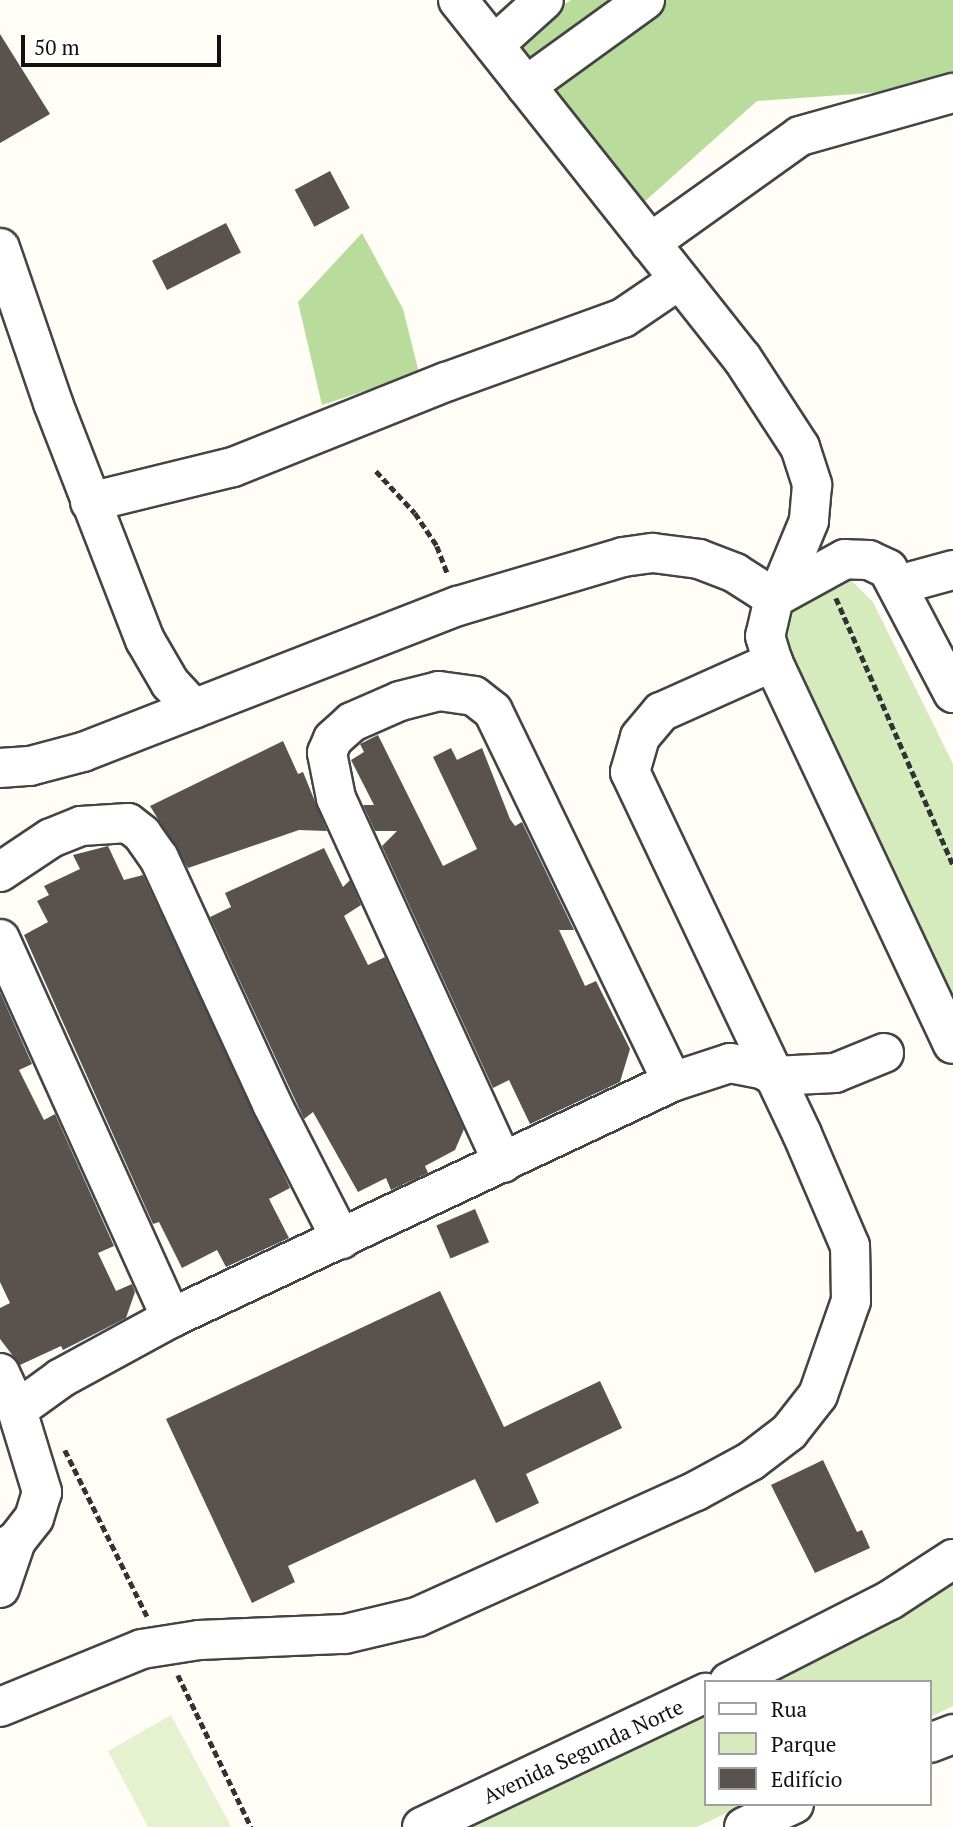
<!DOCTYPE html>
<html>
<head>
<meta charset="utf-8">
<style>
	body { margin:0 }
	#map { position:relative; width:953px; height:1827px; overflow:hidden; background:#fffdf5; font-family:"PT Serif",serif }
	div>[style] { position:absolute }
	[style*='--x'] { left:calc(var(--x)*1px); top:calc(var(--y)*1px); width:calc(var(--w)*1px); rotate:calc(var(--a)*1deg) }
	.green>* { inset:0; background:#d5ebbd }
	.forest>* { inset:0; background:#b9dc9c }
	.pitch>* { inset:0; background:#e6f2cf }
	.building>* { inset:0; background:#5a524d; transform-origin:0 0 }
	.path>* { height:4.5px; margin-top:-2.25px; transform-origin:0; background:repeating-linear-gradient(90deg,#333 0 7px,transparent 0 10.5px) }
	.roads { filter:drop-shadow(2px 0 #444) drop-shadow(-2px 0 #444) drop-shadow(0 2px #444) drop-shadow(0 -2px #444) }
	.minor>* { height:38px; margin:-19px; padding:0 19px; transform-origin:19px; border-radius:19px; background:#fff }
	span { translate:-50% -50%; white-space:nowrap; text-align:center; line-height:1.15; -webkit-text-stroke:7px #fff; paint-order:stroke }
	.street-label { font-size:21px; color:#111 }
	.legend { position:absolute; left:704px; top:1680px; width:228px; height:126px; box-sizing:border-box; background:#fff; border:2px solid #a0a0a0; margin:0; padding:9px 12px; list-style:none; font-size:21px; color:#111 }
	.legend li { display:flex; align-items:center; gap:14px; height:35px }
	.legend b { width:35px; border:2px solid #a0a0a0 }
	.scale { position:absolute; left:21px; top:35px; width:200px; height:32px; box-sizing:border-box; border:4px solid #111; border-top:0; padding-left:9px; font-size:21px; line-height:24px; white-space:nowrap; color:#111; -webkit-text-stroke:5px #fff; paint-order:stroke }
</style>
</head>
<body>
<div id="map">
	<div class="green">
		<i style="clip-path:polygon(846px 575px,873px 602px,953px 764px,953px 1006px,782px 650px,793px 597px)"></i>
		<i style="clip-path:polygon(953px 1580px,953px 1706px,930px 1717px,930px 1682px,742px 1682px)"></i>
		<i style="clip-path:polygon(706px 1699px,706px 1804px,745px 1804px,697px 1827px,443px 1827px)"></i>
	</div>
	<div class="forest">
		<i style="clip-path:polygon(571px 0,953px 0,953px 87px,757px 101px,644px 202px,514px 37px)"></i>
		<i style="clip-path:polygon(362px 233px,403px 309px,419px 373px,322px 405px,298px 302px)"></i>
	</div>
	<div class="pitch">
		<i style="clip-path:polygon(171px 1715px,231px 1826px,229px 1827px,148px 1827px,108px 1751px)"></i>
	</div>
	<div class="building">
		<i style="clip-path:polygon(0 34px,50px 114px,0 143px)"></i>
		<i style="left:330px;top:171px;width:42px;height:40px;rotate:62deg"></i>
		<i style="left:226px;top:223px;width:33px;height:83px;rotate:63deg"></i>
		<i style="clip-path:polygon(378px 735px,443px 866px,477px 849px,433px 757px,451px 748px,457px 760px,482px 748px,510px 819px,515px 826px,522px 822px,574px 930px,559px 930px,585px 986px,596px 981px,630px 1049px,620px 1082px,530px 1124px,509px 1080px,493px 1088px,382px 846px,397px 831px,375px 831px,363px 805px,374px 805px,351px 760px,364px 752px,360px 744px)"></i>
		<i style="clip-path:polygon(283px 741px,298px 774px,303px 772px,327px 831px,299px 830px,188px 868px,150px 806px)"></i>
		<i style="clip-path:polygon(108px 846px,124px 880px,143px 875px,290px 1188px,269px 1199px,289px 1238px,226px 1267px,217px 1250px,182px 1268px,159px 1222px,153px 1224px,24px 935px,48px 922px,37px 901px,49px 895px,44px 886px,80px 869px,73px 855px)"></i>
		<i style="clip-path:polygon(324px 848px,343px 887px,350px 880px,361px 905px,344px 916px,368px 965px,385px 957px,464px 1129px,455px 1150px,425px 1166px,428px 1173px,391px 1190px,386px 1178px,358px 1192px,313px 1112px,304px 1119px,210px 917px,231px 907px,225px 893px)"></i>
		<i style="clip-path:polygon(0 992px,32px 1064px,19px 1070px,44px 1120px,55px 1114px,114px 1246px,98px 1253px,116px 1291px,132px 1284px,135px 1292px,126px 1318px,63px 1350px,61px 1346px,20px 1365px,0 1339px,0 1308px,10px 1303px,0 1282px)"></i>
		<i style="left:475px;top:1209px;width:36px;height:42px;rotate:67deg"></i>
		<i style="clip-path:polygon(440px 1291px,504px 1427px,600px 1381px,622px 1428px,526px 1474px,539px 1503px,496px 1523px,475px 1479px,288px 1566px,295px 1582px,252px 1603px,166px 1419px)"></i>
		<i style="clip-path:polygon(823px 1460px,857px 1532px,862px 1530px,870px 1548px,815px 1573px,771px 1485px)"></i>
	</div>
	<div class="path">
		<i style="--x:376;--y:471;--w:57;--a:47.1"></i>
		<i style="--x:415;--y:513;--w:40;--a:56"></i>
		<i style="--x:437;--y:546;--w:31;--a:69"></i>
		<i style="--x:836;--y:598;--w:292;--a:66.3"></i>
		<i style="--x:65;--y:1450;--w:187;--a:63.7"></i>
		<i style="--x:178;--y:1675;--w:169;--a:64.3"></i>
	</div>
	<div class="roads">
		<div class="minor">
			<i style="--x:458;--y:0;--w:457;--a:51.6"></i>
			<i style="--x:742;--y:358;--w:106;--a:56.9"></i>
			<i style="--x:800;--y:447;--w:40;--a:72"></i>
			<i style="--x:812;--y:485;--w:36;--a:95"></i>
			<i style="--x:809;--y:521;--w:76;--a:112.5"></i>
			<i style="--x:494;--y:45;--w:67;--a:-42"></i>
			<i style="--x:526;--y:86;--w:147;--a:-35.9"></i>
			<i style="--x:650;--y:243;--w:184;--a:-35.5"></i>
			<i style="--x:800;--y:136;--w:159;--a:-15.7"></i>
			<i style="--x:0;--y:248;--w:164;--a:71.1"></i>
			<i style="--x:53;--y:403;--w:254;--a:68.8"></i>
			<i style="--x:145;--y:640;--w:50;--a:59.8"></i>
			<i style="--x:170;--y:683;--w:35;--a:47"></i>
			<i style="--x:90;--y:502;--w:147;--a:-13.8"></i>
			<i style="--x:233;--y:467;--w:229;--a:-21.8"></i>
			<i style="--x:446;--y:382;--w:188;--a:-19.9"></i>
			<i style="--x:623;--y:318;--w:68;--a:-34.2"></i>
			<i style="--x:898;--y:585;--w:57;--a:-15.3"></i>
			<i style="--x:953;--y:693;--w:140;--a:-117.7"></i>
			<i style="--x:888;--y:569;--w:21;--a:-155"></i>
			<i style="--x:869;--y:560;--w:24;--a:-178"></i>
			<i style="--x:845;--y:559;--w:81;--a:151.2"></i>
			<i style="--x:774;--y:598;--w:39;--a:103"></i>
			<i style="--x:765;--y:636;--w:27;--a:73"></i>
			<i style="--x:773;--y:662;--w:422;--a:64.8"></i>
			<i style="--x:0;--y:768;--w:30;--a:-4"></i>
			<i style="--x:30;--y:766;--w:55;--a:-14.8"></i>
			<i style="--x:83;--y:752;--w:402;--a:-21.3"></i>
			<i style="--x:458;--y:606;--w:172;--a:-16.5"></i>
			<i style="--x:623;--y:557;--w:30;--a:-8"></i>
			<i style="--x:653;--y:553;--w:46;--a:7.4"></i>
			<i style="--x:699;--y:559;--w:39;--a:21"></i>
			<i style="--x:735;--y:573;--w:46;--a:32.7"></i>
			<i style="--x:0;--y:872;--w:61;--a:-33.7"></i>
			<i style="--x:51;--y:838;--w:32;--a:-22"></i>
			<i style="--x:81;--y:826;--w:47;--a:-3.7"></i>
			<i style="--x:128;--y:823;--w:18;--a:38"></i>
			<i style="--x:142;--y:834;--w:29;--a:55"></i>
			<i style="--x:159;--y:858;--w:271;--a:65.3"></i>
			<i style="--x:272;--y:1104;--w:152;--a:62.9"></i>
			<i style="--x:0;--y:939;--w:416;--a:65.7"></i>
			<i style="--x:503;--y:1163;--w:401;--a:-114.6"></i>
			<i style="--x:336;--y:798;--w:46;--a:-101.3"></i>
			<i style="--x:327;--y:753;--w:15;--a:-67"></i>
			<i style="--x:333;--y:739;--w:25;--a:-42"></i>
			<i style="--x:352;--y:722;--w:52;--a:-23.6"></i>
			<i style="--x:400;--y:701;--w:40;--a:-14.4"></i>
			<i style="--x:439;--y:691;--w:35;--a:8"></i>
			<i style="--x:474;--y:696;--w:24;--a:38"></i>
			<i style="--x:493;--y:711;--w:412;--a:64.2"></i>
			<i style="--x:0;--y:1373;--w:41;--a:65.3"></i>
			<i style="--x:17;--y:1410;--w:86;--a:73"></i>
			<i style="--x:42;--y:1492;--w:27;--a:107"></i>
			<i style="--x:34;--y:1518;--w:29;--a:128"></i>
			<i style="--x:16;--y:1541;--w:18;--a:151"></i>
			<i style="--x:17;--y:1410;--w:54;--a:-36"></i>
			<i style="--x:61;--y:1378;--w:125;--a:-28.6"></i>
			<i style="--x:171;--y:1318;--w:554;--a:-25.22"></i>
			<i style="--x:672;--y:1082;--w:61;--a:-18.1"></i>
			<i style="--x:730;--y:1063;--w:33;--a:11"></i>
			<i style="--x:762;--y:1069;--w:14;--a:30"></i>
			<i style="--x:774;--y:1076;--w:61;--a:-2.8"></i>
			<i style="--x:835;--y:1073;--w:53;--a:-22.2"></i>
			<i style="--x:0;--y:1588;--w:50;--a:-71.2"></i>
			<i style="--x:729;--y:1682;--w:181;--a:-27"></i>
			<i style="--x:890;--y:1600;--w:75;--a:-33.1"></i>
			<i style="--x:0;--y:1707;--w:153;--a:-22.2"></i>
			<i style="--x:142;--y:1649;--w:58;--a:-9"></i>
			<i style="--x:199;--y:1640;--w:146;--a:-2.4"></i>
			<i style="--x:345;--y:1634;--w:74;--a:-13.3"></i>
			<i style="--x:417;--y:1617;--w:306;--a:-24.3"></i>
			<i style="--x:696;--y:1491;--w:63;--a:-28.6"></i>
			<i style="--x:751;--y:1461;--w:48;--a:-37.3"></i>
			<i style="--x:789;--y:1432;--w:47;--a:-51.9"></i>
			<i style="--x:818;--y:1395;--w:100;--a:-70.7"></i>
			<i style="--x:851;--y:1301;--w:55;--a:-91"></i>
			<i style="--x:850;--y:1246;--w:122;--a:-113.2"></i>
			<i style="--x:802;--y:1134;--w:401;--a:-115.4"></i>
			<i style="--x:630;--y:772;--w:36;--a:-74"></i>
			<i style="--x:640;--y:737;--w:33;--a:-50"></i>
			<i style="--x:661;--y:712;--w:123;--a:-24.1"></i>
			<i style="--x:930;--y:1743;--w:25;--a:-21"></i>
			<i style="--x:422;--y:1827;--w:314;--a:-25.3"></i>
			<i style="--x:744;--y:1827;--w:55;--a:-24.7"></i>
		</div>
	</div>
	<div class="street-label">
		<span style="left:583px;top:1751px;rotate:-25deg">Avenida Segunda Norte</span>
	</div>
	<ul class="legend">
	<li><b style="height:9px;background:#fff"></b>Rua</li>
	<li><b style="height:19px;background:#d5ebbd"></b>Parque</li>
	<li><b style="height:19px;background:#5a524d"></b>Edifício</li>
	</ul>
	<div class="scale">50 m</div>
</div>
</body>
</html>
